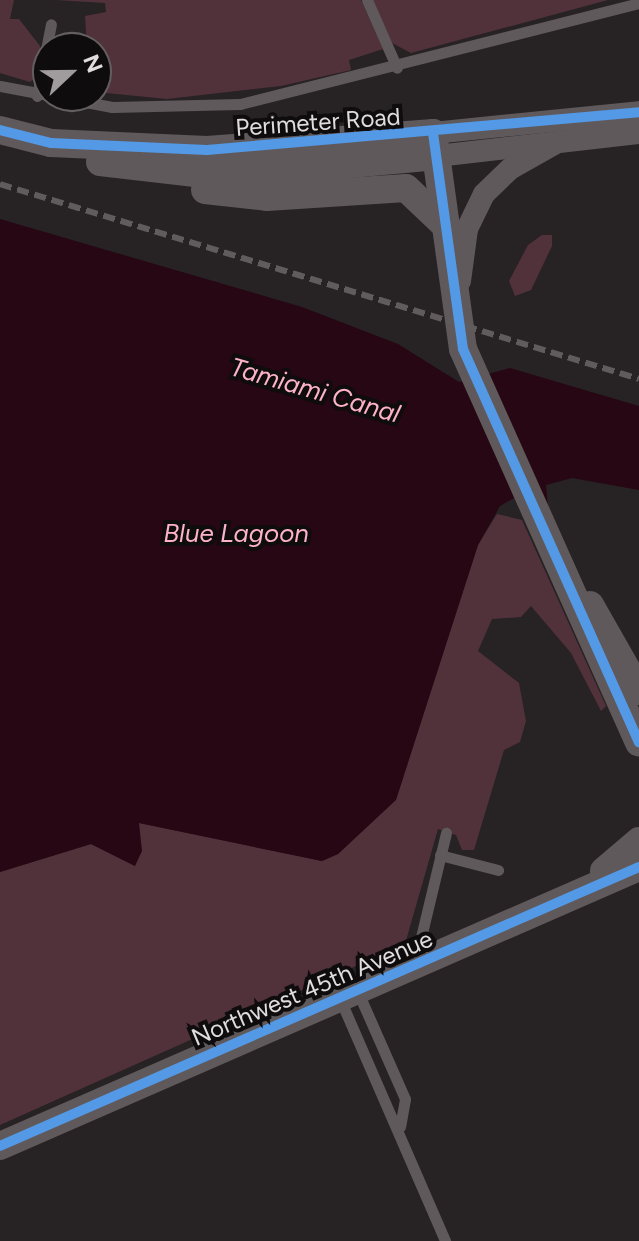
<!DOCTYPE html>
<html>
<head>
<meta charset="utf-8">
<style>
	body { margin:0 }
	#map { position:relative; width:639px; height:1241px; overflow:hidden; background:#272224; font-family:Figtree,sans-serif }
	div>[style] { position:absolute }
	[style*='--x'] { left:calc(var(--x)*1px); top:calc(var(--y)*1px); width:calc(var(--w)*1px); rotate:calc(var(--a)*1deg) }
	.green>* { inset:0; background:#51323b }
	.water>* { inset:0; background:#260713 }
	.service>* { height:11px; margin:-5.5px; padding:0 5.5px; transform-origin:5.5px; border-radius:5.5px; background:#5f595b }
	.minor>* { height:22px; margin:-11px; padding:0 11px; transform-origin:11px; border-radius:11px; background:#5f595b }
	.tertiary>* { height:28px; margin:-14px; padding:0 14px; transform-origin:14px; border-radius:14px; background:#5f595b }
	.rail>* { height:6px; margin-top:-3px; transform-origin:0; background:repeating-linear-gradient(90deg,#605b5c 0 12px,transparent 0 18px) }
	.cycleway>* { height:10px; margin:-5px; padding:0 5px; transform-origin:5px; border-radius:5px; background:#5399e6 }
	span { translate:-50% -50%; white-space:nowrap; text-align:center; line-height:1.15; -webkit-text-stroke:8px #0f0c0d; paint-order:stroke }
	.street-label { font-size:24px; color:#e1dcdd }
	.water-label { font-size:26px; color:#fdb2c8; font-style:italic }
	.north { position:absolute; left:32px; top:32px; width:80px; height:80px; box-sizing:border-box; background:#0f0c0d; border:2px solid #635f60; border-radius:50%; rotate:68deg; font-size:22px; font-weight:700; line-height:32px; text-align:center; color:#e1dcdd }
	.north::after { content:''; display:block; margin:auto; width:28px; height:36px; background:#a09b9c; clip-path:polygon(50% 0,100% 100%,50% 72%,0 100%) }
</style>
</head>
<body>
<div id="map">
	<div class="green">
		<i style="clip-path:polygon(0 0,14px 0,10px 19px,19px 19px,40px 46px,38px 76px,30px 82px,0 73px)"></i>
		<i style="clip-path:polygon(56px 0,361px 0,383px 49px,349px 60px,351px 70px,281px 86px,167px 99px,96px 92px,96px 48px,87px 48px,85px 16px,106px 12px,105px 3px)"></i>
		<i style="clip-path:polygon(372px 0,608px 0,411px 53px,392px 43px)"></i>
		<i style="clip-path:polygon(542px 235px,552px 235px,552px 246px,531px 290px,515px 296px,509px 281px,528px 245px)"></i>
		<i style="clip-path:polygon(497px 514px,522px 520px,606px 706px,601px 711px,571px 653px,531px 606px,521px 617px,492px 619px,478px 651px,519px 683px,526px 721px,520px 742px,504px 750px,474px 850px,462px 850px,456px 835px,438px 829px,405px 944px,0 1125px,0 872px,91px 844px,135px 866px,139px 823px,322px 861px,338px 854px,396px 799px,478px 545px)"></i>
	</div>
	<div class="water">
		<i style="clip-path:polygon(0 219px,302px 307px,398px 344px,459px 382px,510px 368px,639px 406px,639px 490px,572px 478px,546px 485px,548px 507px,537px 485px,500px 506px,478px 545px,396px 800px,338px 854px,322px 861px,139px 823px,142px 851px,135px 866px,91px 844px,0 872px)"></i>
	</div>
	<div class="service">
		<i style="--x:367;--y:0;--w:74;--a:66.2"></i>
		<i style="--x:0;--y:86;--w:114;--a:10.6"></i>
		<i style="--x:112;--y:107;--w:128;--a:-1.3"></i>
		<i style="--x:240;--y:104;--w:412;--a:-14.2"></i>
		<i style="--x:37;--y:96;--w:73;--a:-79"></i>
		<i style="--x:440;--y:855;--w:60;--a:14.5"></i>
		<i style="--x:415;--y:962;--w:133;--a:-76.5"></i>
		<i style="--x:357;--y:990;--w:119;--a:66.2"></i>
		<i style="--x:405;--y:1099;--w:28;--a:100"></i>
		<i style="--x:340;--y:999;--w:264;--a:66.5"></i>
	</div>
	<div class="minor">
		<i style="--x:433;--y:133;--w:207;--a:-5.8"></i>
		<i style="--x:437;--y:156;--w:203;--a:-6.5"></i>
		<i style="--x:460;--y:281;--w:52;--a:-82.3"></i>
		<i style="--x:467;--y:229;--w:39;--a:-64"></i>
		<i style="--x:484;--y:194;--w:36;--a:-44"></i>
		<i style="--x:510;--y:169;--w:55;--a:-29.4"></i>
	</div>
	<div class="tertiary">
		<i style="--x:0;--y:130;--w:53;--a:14.3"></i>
		<i style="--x:51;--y:143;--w:156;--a:2.6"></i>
		<i style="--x:207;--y:150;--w:227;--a:-4.3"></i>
		<i style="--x:433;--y:133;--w:218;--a:82.1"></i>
		<i style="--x:463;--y:349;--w:431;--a:65.9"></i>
		<i style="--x:100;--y:162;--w:122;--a:6.6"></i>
		<i style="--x:221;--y:176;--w:217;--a:-5.3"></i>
		<i style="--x:205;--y:190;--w:62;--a:6.4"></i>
		<i style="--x:267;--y:197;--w:139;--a:-3.7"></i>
		<i style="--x:406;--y:188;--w:52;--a:43.5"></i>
		<i style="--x:590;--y:605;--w:99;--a:60.3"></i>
		<i style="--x:604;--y:871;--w:46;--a:-40.6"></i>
		<i style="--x:0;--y:1146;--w:697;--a:-23.59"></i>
	</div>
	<div class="rail">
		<i style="--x:0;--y:184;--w:668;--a:16.97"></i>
	</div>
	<div class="cycleway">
		<i style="--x:0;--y:130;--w:53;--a:14.3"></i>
		<i style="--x:51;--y:143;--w:156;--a:2.6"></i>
		<i style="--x:207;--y:150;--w:434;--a:-5"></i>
		<i style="--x:433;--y:133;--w:218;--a:82.1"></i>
		<i style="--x:463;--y:349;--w:431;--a:65.9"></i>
		<i style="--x:0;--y:1146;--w:697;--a:-23.59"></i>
	</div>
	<div class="street-label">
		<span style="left:318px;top:122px;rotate:-4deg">Perimeter Road</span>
		<span style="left:312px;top:988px;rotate:-23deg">Northwest 45th Avenue</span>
	</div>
	<div class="water-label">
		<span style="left:315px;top:391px;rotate:16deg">Tamiami Canal</span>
		<span style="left:236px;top:534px">Blue Lagoon</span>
	</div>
	<div class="north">N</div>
</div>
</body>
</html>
